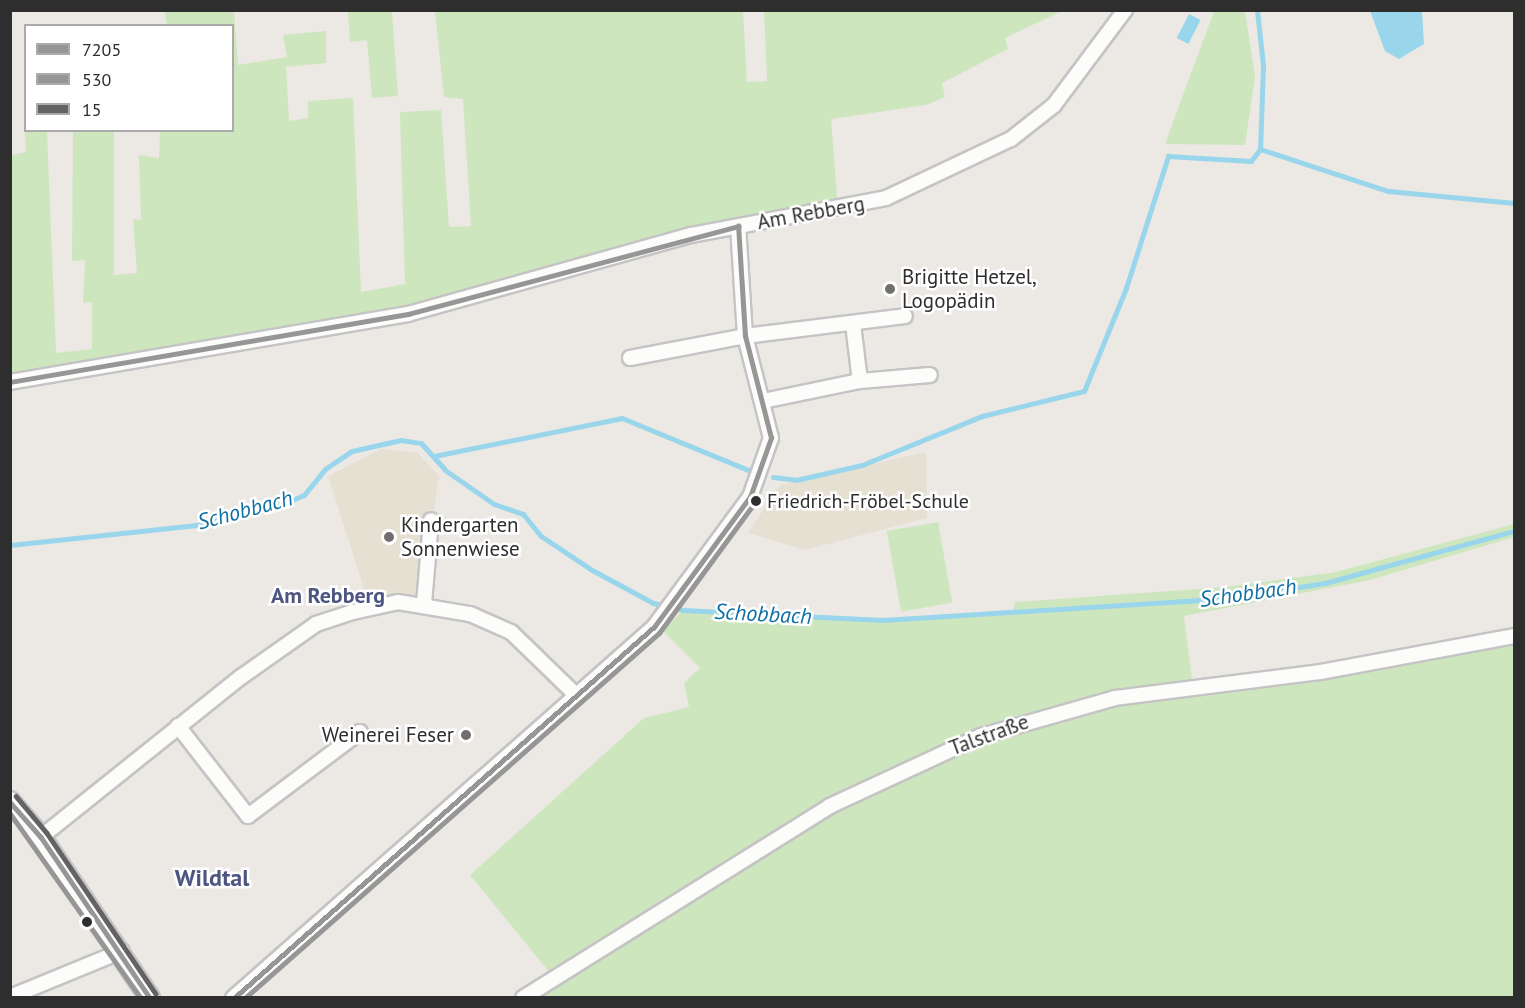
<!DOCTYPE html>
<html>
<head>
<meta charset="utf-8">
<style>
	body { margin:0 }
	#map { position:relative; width:1525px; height:1008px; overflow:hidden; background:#ece8e4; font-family:"PT Sans",sans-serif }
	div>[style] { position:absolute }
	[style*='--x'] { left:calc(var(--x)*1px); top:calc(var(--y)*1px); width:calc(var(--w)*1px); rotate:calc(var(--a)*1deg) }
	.education>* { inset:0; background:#e6e0d3 }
	.green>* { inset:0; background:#cee6be; transform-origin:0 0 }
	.water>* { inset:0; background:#99d6ec; transform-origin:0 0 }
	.stream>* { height:5px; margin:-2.5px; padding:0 2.5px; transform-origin:2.5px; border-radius:2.5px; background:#99d6ec }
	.roads { filter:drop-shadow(2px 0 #c5c4c5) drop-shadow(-2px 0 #c5c4c5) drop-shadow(0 2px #c5c4c5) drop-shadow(0 -2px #c5c4c5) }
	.minor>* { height:14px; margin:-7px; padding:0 7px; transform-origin:7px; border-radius:7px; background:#fcfcfb }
	.tertiary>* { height:18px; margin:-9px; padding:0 9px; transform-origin:9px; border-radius:9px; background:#fcfcfb }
	.bus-1>* { height:4.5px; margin:-2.25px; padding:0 2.25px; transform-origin:2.25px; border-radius:2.25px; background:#969696 }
	.bus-2>* { height:4.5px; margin:-2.25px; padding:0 2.25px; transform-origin:2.25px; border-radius:2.25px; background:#969696 }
	.bus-3>* { height:4.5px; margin:-2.25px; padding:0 2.25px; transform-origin:2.25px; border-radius:2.25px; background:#646363 }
	.dots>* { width:16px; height:16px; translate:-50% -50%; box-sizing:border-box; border:3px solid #fff; border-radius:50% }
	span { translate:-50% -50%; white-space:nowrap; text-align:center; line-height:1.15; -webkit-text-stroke:5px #fff; paint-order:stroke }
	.bus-label { font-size:20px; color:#2e2e2e }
	.left { translate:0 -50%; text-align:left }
	.street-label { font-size:21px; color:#2e2e2e }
	.poi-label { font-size:21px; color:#2e2e2e }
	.right { translate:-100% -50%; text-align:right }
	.water-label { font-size:22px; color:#0d6fa3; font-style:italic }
	.neighbourhood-label { font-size:22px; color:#4d5680; font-weight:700 }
	.quarter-label { font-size:24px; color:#4d5680; font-weight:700 }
	.frame { position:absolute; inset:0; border:12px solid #2e2e2e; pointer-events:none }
	.legend { position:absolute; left:24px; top:24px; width:210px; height:108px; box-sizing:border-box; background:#fff; border:2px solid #ababab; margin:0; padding:8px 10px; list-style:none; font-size:18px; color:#2e2e2e }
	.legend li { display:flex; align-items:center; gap:12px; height:30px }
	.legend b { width:30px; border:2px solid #ababab }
</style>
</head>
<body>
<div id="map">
	<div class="education">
		<i style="clip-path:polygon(381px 449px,418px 453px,439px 476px,421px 597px,367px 598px,328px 476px)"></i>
		<i style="clip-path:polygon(926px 452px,927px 518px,805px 550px,748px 533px,780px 485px)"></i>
	</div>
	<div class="green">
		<i style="clip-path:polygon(164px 11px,234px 11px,238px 65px,287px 57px,283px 35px,326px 31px,326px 63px,286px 67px,289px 121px,308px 118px,308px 101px,353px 98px,361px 292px,405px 284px,400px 112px,441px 110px,449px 227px,471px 226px,463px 99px,444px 97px,435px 11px,743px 11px,747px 82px,767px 81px,764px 11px,1060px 12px,1005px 38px,1008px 49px,942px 83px,945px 97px,926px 105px,831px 119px,838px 208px,689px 233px,516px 284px,298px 329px,11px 373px,11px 155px,26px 152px,24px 108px,26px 130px,47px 131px,56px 353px,92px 349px,92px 302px,83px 303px,85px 260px,72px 261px,73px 131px,114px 131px,114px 275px,137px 273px,133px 219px,141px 220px,139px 155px,159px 158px,160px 131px,232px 130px,232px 26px,167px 25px)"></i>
		<i style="clip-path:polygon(348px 11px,392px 11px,398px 96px,372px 98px,367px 40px,350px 42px)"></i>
		<i style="clip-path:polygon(1214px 11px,1245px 11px,1255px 76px,1245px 145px,1165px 144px)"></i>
		<i style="left:938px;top:522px;width:82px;height:52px;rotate:80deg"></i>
		<i style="clip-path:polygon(1514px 524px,1514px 537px,1370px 580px,1184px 616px,1192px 680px,1320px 669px,1514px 630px,1514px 997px,538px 997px,559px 984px,470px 875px,644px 718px,689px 707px,684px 683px,700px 668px,663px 631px,683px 610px,883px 620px,1013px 612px,1015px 602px,1225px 587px,1336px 572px)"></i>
	</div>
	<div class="water">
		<i style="clip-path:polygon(1370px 11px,1422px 11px,1424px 44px,1399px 59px,1385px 51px)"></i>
		<i style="left:1189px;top:14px;width:13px;height:27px;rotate:27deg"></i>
	</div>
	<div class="stream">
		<i style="--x:1257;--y:10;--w:55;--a:83.8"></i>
		<i style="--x:1263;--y:65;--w:84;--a:92"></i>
		<i style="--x:434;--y:456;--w:192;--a:-11.4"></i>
		<i style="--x:622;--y:418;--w:142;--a:22.4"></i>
		<i style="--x:773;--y:477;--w:23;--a:7"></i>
		<i style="--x:796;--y:480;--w:68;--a:-12.8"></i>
		<i style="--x:862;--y:465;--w:130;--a:-22.2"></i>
		<i style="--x:982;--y:416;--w:105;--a:-13.8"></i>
		<i style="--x:1084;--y:391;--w:111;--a:-67.8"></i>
		<i style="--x:1126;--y:288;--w:139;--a:-72.3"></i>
		<i style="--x:1168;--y:156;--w:83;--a:3.4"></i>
		<i style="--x:1251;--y:161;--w:15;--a:-53"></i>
		<i style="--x:1260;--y:149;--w:135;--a:18.2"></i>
		<i style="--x:1388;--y:191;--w:127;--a:5.4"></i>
		<i style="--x:10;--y:545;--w:188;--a:-6.1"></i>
		<i style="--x:197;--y:525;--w:78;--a:-12.6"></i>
		<i style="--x:273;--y:508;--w:34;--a:-23"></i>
		<i style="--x:304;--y:495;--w:33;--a:-51"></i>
		<i style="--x:325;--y:469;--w:32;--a:-34"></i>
		<i style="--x:352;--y:451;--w:50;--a:-12.7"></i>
		<i style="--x:401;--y:440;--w:20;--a:9"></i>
		<i style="--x:421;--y:443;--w:36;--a:48"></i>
		<i style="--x:445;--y:470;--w:60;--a:34.8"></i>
		<i style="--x:494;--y:504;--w:31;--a:19"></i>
		<i style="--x:523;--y:514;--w:28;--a:51"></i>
		<i style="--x:541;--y:536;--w:61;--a:33.7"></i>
		<i style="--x:592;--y:570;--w:69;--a:28.4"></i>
		<i style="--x:653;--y:603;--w:31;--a:13"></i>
		<i style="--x:683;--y:610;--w:200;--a:2.9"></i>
		<i style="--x:883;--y:620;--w:338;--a:-3.6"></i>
		<i style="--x:1220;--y:599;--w:106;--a:-8.7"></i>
		<i style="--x:1325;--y:583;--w:196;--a:-15.4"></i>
	</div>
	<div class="roads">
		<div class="minor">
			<i style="--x:853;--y:324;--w:57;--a:83"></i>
			<i style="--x:630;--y:358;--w:117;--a:-10.8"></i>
			<i style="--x:745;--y:336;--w:161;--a:-7.1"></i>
			<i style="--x:10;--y:382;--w:404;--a:-9.7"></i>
			<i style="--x:408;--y:314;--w:294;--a:-15.6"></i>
			<i style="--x:691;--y:235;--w:198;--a:-10.7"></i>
			<i style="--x:886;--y:198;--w:138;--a:-25.3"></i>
			<i style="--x:1011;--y:139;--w:55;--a:-38.3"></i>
			<i style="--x:1054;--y:105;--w:119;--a:-53.2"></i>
			<i style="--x:763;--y:401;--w:99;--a:-11.7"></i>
			<i style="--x:860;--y:381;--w:70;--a:-4.9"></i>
			<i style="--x:424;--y:604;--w:84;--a:-85.2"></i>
			<i style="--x:178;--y:726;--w:114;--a:52.1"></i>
			<i style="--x:248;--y:816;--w:140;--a:-36.9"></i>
			<i style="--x:41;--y:837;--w:256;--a:-38.7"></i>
			<i style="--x:241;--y:677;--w:92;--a:-35.2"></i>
			<i style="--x:316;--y:624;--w:39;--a:-18"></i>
			<i style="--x:353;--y:612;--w:46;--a:-12.5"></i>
			<i style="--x:398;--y:602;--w:73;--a:9.5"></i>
			<i style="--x:470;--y:614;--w:45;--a:23.7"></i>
			<i style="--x:511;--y:632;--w:88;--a:44.1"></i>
			<i style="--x:10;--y:997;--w:121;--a:-22.3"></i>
			<i style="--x:233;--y:998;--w:561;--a:-41.39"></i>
			<i style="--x:654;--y:627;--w:162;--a:-53.6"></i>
			<i style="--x:750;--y:497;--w:63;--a:-70.4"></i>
			<i style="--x:771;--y:438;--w:105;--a:-104.3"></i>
			<i style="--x:745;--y:336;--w:110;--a:-93.6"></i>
			<i style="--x:523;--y:998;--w:362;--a:-32"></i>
			<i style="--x:830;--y:806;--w:166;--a:-24.9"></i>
			<i style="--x:981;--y:736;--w:139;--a:-15.8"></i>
			<i style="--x:1115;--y:698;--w:207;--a:-7.2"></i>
			<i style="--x:1320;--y:672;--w:197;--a:-10.5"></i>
		</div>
		<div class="tertiary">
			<i style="--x:10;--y:801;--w:48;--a:49.3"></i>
			<i style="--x:41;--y:837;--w:194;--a:55.9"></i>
		</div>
	</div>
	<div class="bus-1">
		<i style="--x:10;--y:382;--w:404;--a:-9.7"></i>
		<i style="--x:408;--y:314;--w:342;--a:-14.9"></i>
		<i style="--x:10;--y:802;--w:47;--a:48.5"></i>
		<i style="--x:41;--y:837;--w:194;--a:55.9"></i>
		<i style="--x:234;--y:998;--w:560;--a:-41.46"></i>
		<i style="--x:654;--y:627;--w:162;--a:-53.6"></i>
		<i style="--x:750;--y:497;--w:63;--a:-70.4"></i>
		<i style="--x:771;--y:438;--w:105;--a:-104.3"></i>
		<i style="--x:745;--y:336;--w:110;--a:-93.6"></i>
	</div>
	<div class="bus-2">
		<i style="--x:10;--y:813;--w:227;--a:54.7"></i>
		<i style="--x:245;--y:998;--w:552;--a:-41.4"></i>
		<i style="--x:659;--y:633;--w:164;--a:-53.7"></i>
	</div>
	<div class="bus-3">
		<i style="--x:16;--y:796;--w:48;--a:50"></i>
		<i style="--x:47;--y:833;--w:194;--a:55.9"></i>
	</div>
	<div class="dots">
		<i style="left:890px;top:289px;background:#706f6e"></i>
		<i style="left:756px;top:501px;background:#2e2e2e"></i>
		<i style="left:389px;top:537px;background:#706f6e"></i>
		<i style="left:466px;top:735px;background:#706f6e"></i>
		<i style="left:87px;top:922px;background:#2e2e2e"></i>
	</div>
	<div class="bus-label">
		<span class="left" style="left:767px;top:501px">Friedrich-Fröbel-Schule</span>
	</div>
	<div class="street-label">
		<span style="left:811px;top:213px;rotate:-10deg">Am Rebberg</span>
		<span style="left:989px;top:735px;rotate:-20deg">Talstraße</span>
	</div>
	<div class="poi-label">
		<span class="left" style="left:902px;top:289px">Brigitte Hetzel,<br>Logopädin</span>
		<span class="left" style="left:401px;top:537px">Kindergarten<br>Sonnenwiese</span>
		<span class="right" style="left:454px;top:735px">Weinerei Feser</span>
	</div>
	<div class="water-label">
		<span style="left:245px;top:510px;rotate:-15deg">Schobbach</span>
		<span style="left:1248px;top:593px;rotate:-8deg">Schobbach</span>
		<span style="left:763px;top:614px;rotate:3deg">Schobbach</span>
	</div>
	<div class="neighbourhood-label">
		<span style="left:328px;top:596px">Am Rebberg</span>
	</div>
	<div class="quarter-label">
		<span style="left:212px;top:878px">Wildtal</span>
	</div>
	<div class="frame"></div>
	<ul class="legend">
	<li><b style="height:8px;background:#969696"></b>7205</li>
	<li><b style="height:8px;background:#969696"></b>530</li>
	<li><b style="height:8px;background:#646363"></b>15</li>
	</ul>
</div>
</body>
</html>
